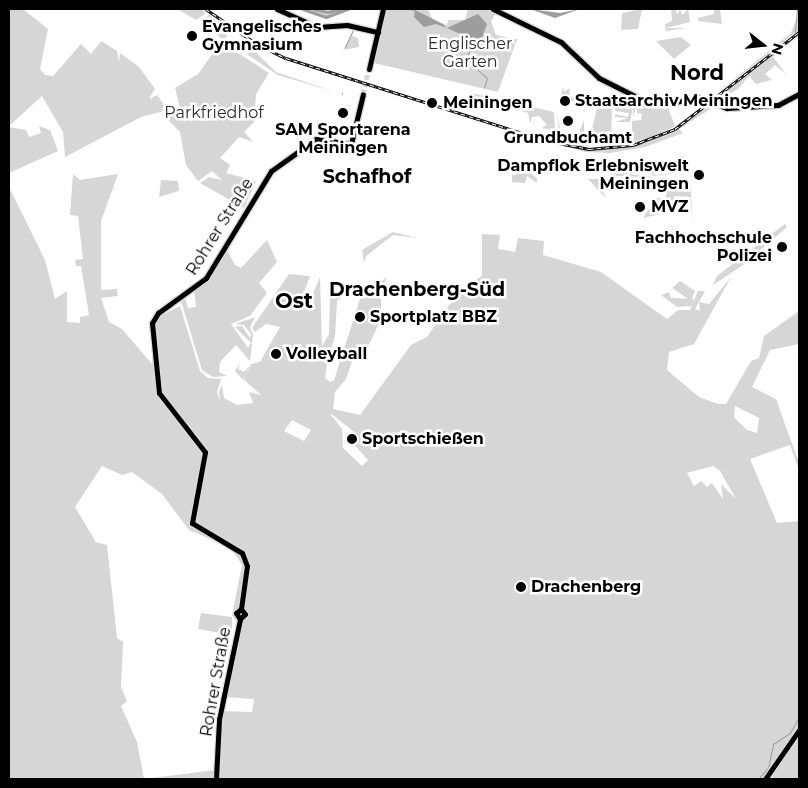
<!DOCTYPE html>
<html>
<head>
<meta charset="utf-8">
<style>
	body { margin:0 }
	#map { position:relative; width:808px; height:788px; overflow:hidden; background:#fff; font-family:Montserrat,sans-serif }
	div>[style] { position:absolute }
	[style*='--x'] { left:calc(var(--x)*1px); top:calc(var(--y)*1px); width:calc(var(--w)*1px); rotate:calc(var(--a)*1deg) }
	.green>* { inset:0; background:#d6d6d6 }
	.water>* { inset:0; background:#9d9d9d }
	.stream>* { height:1px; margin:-0.5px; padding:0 0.5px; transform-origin:0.5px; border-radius:0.5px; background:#9d9d9d }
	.canal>* { height:2.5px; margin:-1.25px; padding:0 1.25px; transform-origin:1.25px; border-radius:1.25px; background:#9d9d9d }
	.major-tunnel>* { height:5px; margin-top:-2.5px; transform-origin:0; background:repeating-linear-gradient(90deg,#d9d9d9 0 5px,transparent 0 7.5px) }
	.roads { filter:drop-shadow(1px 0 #dbdbdb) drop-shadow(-1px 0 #dbdbdb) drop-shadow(0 1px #dbdbdb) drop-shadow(0 -1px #dbdbdb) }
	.major>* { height:5px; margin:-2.5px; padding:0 2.5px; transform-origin:2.5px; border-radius:2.5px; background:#000 }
	.rail>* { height:3px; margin-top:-1.5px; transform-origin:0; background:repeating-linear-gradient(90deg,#fff 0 4px,#000 0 8px); box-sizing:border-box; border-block:1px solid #000 }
	.dots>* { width:14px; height:14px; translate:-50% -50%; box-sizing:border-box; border:2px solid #fff; border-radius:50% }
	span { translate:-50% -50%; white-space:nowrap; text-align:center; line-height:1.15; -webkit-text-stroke:5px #fff; paint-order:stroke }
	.poi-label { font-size:16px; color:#000; font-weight:700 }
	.left { translate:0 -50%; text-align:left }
	.right { translate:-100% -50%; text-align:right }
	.park-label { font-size:16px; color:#2d2d2d }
	.street-label { font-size:16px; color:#000 }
	.quarter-label { font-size:19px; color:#000; font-weight:700 }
	.district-label { font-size:21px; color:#000; font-weight:700 }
	.frame { position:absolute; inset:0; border:10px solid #000; pointer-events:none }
	.north { position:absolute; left:738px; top:20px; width:50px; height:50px; -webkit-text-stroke:4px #fff; paint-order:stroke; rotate:106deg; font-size:14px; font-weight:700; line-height:20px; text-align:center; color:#000 }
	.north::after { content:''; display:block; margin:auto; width:18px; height:22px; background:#000; clip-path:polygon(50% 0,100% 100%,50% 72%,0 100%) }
</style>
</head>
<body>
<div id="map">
	<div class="green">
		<i style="clip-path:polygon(9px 9px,23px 9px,48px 29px,40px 69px,45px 75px,53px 76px,81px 44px,91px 54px,101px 41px,117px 51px,119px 62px,120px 53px,139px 67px,155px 89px,150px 97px,152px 103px,151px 98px,157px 95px,168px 110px,141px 117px,65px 157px,63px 132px,42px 96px,9px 126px)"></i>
		<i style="clip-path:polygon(202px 9px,206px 13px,196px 20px,179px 10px)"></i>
		<i style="clip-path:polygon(299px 9px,326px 11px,350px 9px,327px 19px)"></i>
		<i style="clip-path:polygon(386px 9px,428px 9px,433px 21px,447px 25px,448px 20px,465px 20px,468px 9px,489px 9px,511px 19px,495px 15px,491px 21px,496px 35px,517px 39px,498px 92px,374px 63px)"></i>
		<i style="clip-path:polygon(642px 9px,638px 29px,621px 30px,622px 13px)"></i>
		<i style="clip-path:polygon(671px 9px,676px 9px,677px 15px,680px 9px,682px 15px,688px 9px,690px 22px,666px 28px,686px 28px,666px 31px,665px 24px,672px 21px)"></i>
		<i style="clip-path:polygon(714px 9px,720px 9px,722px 24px,698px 21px,698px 18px,714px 14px)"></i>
		<i style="clip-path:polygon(799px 13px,799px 30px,710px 99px,791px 33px)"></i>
		<i style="clip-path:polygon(209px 14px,229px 33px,224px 40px,202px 24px)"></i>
		<i style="clip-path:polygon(355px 29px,352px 36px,358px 38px,359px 47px,343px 50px)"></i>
		<i style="clip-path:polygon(799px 33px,799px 40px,797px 37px,773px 57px,786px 74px,775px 65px,765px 74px,772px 80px,756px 84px,749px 76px,738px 89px,714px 102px)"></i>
		<i style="clip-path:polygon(681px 37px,691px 45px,674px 59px,656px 41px)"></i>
		<i style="clip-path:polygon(221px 42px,269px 73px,256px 94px,254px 122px,244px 132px,253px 142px,239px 137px,220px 158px,230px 165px,226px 173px,256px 181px,244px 208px,200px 183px,209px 177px,222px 180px,212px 171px,198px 181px,186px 165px,180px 132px,162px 114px,181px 112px,175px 88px,198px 74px)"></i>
		<i style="clip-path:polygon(249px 46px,276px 72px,335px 92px,278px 75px,248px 55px)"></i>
		<i style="clip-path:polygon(563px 87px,564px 92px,570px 88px,569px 96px,586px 100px,588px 95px,612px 103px,611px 144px,632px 142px,632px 121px,641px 120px,642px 114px,637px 113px,637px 106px,633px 116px,633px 106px,630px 122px,615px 122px,628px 118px,615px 117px,615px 114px,628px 117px,629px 113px,615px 111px,615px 103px,629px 110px,635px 100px,667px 106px,675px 126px,709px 103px,682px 123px,652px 137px,621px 145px,580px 146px,560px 142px,557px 113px,562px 138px,602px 144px,603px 140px,580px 137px,579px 133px,584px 120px,584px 136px,590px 137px,599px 100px,593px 98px,589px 113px,592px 99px,588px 98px,583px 113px,585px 102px,560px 100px)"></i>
		<i style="clip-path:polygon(471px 93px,554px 112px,555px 130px,541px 128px,547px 125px,539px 116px,532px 117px,531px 122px,538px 127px,530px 122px,528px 113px,498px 105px,492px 108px,493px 103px,475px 99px,473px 103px)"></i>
		<i style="clip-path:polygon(711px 104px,712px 108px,679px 129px,683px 133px,645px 147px,610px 153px,585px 152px,567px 147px,611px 149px,646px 143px,675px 130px)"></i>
		<i style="clip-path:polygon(39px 126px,50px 130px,58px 151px,9px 173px,9px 127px,26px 130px,29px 137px,41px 133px)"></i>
		<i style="clip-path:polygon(611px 160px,644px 160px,645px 171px,653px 171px,655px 175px,688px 172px,653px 176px,651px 172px,644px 173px,643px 161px,632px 160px,629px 174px,652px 177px,611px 176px)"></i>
		<i style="clip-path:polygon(522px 165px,537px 179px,537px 183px,527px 176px,525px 183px,512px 182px,512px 175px,518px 174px)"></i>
		<i style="clip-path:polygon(evenodd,73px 174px,80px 180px,118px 174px,101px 221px,101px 290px,117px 289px,118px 296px,101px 298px,109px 322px,122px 329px,152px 364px,156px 318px,180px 306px,200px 371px,208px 378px,221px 379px,217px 392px,220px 401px,219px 391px,222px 385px,224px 398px,237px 405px,253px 403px,249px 392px,261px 395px,244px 380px,246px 375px,243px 380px,235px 371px,240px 363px,238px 369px,244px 372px,249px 366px,246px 374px,251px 364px,260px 362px,280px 327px,266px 324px,255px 332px,252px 328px,289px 274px,310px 276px,303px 295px,311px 298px,320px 277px,322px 346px,329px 334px,330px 298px,342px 297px,337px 301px,335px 336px,327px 363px,325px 378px,330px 382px,334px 380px,361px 296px,387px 277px,381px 290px,381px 319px,367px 349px,361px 347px,354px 356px,346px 379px,335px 392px,333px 409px,360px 415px,411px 345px,427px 337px,449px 305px,482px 275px,482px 234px,500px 235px,498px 249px,515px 252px,518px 238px,544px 241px,543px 255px,601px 272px,667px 319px,678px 310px,690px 310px,698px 291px,705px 291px,695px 309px,700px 311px,699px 302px,709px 304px,731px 277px,694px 344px,669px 352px,667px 370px,699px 397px,718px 404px,726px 404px,751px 361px,759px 358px,764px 336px,799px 311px,799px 344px,770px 350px,752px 387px,776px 399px,799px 463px,799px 470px,790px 445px,750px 459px,777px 523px,799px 521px,799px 726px,764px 779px,144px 779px,215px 770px,216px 722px,233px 655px,236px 621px,232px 615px,242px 565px,231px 548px,189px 530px,162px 494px,132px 472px,122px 475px,102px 466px,75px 507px,96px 542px,107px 545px,117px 638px,123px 642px,121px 687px,127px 701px,121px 706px,137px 742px,144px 779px,9px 779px,9px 187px,45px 260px,55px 299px,67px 291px,67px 322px,80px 323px,80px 317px,89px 315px,81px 266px,76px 266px,75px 260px,83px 259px,78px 216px,70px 215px,73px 174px,735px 406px,759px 418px,757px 433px,747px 430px,734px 417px,735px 406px,73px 174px,329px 412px,354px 432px,347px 437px,368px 460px,362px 466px,343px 448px,342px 429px,329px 412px,73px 174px,292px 420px,311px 430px,304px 441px,284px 431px,292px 420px,73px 174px,713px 466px,720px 471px,736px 499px,721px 484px,723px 499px,712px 483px,707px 487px,701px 481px,694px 486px,687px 473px,713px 466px,73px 174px,225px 697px,254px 699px,252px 712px,222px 711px,225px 697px)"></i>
		<i style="clip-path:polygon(588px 179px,670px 179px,664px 182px,670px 186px,666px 191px,664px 187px,601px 187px,606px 198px)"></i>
		<i style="clip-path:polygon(672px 179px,690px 180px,693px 225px,690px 197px,674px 196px,674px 211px,643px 218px,650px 208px,669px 209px,668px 201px,648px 198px,665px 198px)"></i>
		<i style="clip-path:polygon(161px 180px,178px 181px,179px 191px,159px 197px)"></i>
		<i style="clip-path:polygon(785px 224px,787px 227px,743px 265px,713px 285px,717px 276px)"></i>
		<i style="clip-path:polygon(237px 229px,228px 252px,235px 265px,241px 268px,267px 240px,277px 262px,259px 283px,267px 293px,250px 316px,231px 324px,248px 348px,251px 343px,235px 327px,242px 326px,250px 338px,251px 334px,244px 325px,235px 324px,255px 317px,250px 327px,253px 335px,250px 361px,236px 345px,220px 362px,219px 372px,227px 376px,213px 377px,202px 370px,181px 301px,182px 299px,189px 294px,185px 297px,188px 308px,196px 307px,194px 290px,207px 279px)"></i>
		<i style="clip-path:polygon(393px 232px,417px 238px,393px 235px,366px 256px,364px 263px,362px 250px)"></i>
		<i style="clip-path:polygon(680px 281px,695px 291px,691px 301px,672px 288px)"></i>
		<i style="clip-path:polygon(669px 292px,671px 298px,694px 299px,692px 306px,677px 307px,661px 295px)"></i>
		<i style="clip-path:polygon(201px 613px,232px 617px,232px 635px,198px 629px)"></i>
		<i style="clip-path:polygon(799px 731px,799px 779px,766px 779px,793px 744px)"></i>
	</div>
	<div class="water">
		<i style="clip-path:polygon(530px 9px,560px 13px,580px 9px,555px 18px)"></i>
		<i style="clip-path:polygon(415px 10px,443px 24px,446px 28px,436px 24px,424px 27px,414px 17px)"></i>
		<i style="clip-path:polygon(478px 14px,487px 24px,480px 43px,447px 28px)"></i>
	</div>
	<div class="stream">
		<i style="--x:410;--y:9;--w:4;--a:14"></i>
		<i style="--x:795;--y:32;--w:23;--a:-85"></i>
		<i style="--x:798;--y:36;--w:2;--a:63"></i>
		<i style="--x:472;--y:46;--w:7;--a:-82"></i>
		<i style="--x:345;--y:47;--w:19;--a:-65"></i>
		<i style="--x:466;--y:64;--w:17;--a:-77"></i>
		<i style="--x:478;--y:70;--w:12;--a:42"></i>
		<i style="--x:487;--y:78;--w:10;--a:107"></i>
		<i style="--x:342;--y:93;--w:1;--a:90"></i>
		<i style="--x:523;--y:170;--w:2;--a:-63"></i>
		<i style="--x:758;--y:779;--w:15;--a:-48"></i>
		<i style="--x:768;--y:768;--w:25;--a:-78"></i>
		<i style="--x:773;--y:744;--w:20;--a:-33"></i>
		<i style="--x:790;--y:733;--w:18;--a:-61"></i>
	</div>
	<div class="canal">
		<i style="--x:303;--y:9;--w:24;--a:19"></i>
		<i style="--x:326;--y:17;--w:23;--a:-20"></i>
		<i style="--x:314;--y:9;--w:14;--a:12"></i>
		<i style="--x:328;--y:12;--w:12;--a:-14"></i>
	</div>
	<div class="major-tunnel">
		<i style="--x:363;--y:94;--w:26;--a:-77"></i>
	</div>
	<div class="roads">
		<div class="major">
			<i style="--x:277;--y:9;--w:44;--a:24.2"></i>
			<i style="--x:317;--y:27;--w:30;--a:-4"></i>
			<i style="--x:347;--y:25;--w:32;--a:13"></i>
			<i style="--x:493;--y:9;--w:76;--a:25.9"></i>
			<i style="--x:561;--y:42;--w:52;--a:43.5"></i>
			<i style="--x:599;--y:78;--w:54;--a:26.6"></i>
			<i style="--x:647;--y:102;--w:19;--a:6"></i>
			<i style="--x:666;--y:104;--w:33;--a:-12"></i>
			<i style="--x:698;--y:97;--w:31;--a:21"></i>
			<i style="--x:727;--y:108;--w:51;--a:-3.4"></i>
			<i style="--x:778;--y:105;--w:24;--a:-28"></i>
			<i style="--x:369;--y:69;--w:62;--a:-76.9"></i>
			<i style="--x:241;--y:609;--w:43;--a:-82.1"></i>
			<i style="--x:247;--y:566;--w:14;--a:-111"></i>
			<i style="--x:242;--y:553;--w:58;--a:-149"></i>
			<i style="--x:192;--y:523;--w:72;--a:-79.6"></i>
			<i style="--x:205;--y:452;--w:75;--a:-127.9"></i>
			<i style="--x:159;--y:393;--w:70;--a:-95.7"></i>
			<i style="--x:152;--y:323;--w:12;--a:-59"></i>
			<i style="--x:158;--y:313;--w:59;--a:-36.1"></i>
			<i style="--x:206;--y:278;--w:125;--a:-58.7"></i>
			<i style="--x:271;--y:171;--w:55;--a:-35.4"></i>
			<i style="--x:316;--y:139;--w:35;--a:8"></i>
			<i style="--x:351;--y:144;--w:51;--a:-76.5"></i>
			<i style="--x:240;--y:619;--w:7;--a:-124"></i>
			<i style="--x:236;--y:613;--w:6;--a:-39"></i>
			<i style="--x:240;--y:619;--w:7;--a:-45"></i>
			<i style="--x:245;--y:614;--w:6;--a:-129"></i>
			<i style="--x:216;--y:779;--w:60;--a:-87.1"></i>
			<i style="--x:219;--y:719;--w:102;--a:-78.1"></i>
			<i style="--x:765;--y:779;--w:60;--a:-55.2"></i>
		</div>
	</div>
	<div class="rail">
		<i style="--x:206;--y:9;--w:62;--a:34.5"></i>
		<i style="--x:257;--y:44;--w:32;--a:26"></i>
		<i style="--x:286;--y:58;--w:275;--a:17.6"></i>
		<i style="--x:548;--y:141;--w:42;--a:11"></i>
		<i style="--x:589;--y:149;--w:44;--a:-5.2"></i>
		<i style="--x:633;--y:145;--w:45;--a:-20.9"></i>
		<i style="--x:675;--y:129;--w:157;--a:-38"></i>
	</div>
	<div class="dots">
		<i style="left:192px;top:36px;background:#000"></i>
		<i style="left:565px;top:101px;background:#000"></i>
		<i style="left:432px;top:103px;background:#000"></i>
		<i style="left:343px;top:113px;background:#000"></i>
		<i style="left:568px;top:121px;background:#000"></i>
		<i style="left:699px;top:175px;background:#000"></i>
		<i style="left:640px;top:207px;background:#000"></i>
		<i style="left:782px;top:247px;background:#000"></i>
		<i style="left:360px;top:317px;background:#000"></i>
		<i style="left:276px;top:354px;background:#000"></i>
		<i style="left:352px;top:439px;background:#000"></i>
		<i style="left:521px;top:587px;background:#000"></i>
	</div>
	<div class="poi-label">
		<span class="left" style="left:202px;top:36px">Evangelisches<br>Gymnasium</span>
		<span class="left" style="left:575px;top:101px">Staatsarchiv Meiningen</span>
		<span class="left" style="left:443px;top:103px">Meiningen</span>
		<span style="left:343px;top:139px">SAM Sportarena<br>Meiningen</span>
		<span style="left:568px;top:138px">Grundbuchamt</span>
		<span class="right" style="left:689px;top:175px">Dampflok Erlebniswelt<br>Meiningen</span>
		<span class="left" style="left:651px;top:207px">MVZ</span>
		<span class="right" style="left:772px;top:247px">Fachhochschule<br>Polizei</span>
		<span class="left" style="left:370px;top:317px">Sportplatz BBZ</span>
		<span class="left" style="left:286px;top:354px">Volleyball</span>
		<span class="left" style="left:362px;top:439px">Sportschießen</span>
		<span class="left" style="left:531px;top:587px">Drachenberg</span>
	</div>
	<div class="park-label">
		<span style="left:470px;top:53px">Englischer<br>Garten</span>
		<span style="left:214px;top:113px">Parkfriedhof</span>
	</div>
	<div class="street-label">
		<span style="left:220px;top:227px;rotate:-58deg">Rohrer Straße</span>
		<span style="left:216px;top:682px;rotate:-80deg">Rohrer Straße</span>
	</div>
	<div class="quarter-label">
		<span style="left:367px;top:177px">Schafhof</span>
		<span style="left:417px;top:290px">Drachenberg-Süd</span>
	</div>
	<div class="district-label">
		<span style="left:697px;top:73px">Nord</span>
		<span style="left:294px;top:301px">Ost</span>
	</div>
	<div class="frame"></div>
	<div class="north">N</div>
</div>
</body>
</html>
